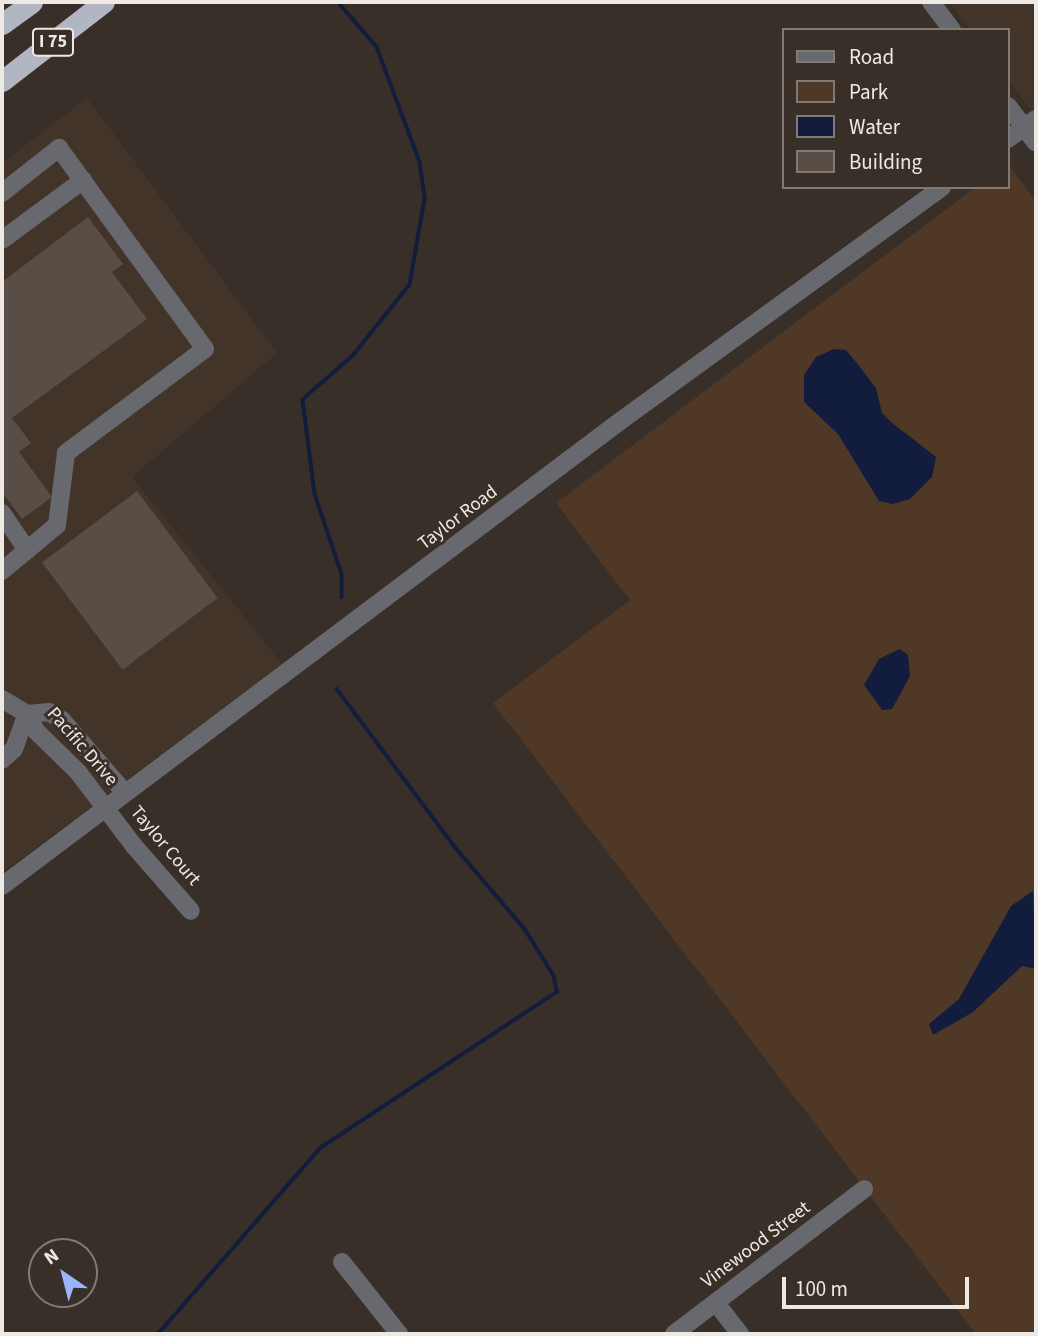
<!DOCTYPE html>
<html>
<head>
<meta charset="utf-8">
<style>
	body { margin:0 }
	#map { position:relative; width:1038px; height:1336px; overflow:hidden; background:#382f28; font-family:"Source Sans 3",sans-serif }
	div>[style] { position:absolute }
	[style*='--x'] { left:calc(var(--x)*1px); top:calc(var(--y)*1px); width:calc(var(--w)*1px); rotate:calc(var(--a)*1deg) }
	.built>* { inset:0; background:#433429 }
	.green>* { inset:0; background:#4f3825 }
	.water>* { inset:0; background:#121c3d }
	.stream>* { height:3.5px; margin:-1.75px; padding:0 1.75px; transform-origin:1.75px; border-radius:1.75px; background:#121c3d }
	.building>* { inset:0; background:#584e46; transform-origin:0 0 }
	.minor>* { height:18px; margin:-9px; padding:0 9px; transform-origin:9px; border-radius:9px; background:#67696e }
	.highway>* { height:21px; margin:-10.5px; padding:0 10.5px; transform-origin:10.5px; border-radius:10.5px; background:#b2b6c3 }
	span { translate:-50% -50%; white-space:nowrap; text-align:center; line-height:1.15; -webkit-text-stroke:6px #382f28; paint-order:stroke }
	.shield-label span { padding:2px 5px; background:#382f28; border:2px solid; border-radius:5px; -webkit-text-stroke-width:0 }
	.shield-label { font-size:18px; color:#efe9e4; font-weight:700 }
	.street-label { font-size:19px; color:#efe9e4 }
	.frame { position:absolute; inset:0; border:4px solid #efe9e4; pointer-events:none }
	.legend { position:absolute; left:782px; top:28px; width:228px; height:161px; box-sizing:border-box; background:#382f28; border:2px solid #817973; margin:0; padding:9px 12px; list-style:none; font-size:21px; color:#efe9e4 }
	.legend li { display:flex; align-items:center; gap:14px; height:35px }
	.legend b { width:35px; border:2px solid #817973 }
	.north { position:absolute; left:28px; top:1238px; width:70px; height:70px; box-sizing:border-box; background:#382f28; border:2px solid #817973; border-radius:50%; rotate:325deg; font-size:19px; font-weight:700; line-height:28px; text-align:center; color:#efe9e4 }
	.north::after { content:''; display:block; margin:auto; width:24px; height:32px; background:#9bb4fd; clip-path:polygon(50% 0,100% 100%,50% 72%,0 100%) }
	.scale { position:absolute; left:782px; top:1277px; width:187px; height:32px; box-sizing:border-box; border:4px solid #efe9e4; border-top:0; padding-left:9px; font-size:21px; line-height:24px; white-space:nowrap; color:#efe9e4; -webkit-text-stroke:5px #382f28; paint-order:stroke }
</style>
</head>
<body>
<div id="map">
	<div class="built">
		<i style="clip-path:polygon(949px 2px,1036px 2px,1036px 117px,1008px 80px,1008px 30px,970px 30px)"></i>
		<i style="clip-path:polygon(87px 98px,277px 353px,132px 477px,282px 664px,2px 873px,2px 163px)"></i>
	</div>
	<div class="green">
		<i style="clip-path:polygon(1008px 164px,1036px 202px,1036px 1334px,976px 1334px,493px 703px,630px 600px,556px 503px,976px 187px,1008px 187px)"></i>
	</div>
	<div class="water">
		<i style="clip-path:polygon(834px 349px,846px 350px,856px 362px,876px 388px,882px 413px,891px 422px,936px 457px,932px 477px,910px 499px,893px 504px,879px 501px,838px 434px,804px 402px,804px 375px,816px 357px)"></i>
		<i style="clip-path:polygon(900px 649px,908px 655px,910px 676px,892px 709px,882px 710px,864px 685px,879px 659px)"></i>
		<i style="clip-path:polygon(1033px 891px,1036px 969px,1022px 966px,973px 1012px,933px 1035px,929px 1024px,959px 999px,1011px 906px)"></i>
	</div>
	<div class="stream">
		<i style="--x:338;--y:2;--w:60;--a:49.1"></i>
		<i style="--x:377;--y:47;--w:123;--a:69.5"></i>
		<i style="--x:420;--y:162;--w:37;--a:82"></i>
		<i style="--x:425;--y:199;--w:87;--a:99.9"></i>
		<i style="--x:410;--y:285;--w:90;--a:128.7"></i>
		<i style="--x:354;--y:355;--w:68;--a:138.6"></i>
		<i style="--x:303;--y:400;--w:95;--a:82.7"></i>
		<i style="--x:315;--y:494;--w:84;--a:71.4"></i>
		<i style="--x:342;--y:574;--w:23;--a:90"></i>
		<i style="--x:158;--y:1334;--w:247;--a:-48.9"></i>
		<i style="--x:320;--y:1148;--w:284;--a:-33.4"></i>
		<i style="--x:557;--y:992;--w:17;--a:-103"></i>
		<i style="--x:553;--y:975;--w:53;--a:-121.9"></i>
		<i style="--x:525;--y:930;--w:106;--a:-130.4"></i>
		<i style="--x:456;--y:849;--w:199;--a:-126.8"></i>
	</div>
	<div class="building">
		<i style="clip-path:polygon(88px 217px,123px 264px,112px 272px,147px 319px,12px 418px,31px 443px,19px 452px,52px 497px,22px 519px,2px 492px,2px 282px)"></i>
		<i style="left:137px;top:491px;width:134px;height:119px;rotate:53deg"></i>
	</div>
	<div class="minor">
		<i style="--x:931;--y:2;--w:35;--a:53"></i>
		<i style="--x:1008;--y:106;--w:46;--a:52.9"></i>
		<i style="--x:1008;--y:139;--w:34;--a:-36"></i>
		<i style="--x:2;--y:193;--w:73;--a:-38.3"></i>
		<i style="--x:59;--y:148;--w:248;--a:54"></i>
		<i style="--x:205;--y:349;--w:174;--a:143.2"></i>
		<i style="--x:66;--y:453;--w:73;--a:97.1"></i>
		<i style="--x:57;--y:525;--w:39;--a:140"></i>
		<i style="--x:2;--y:240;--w:101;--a:-36.5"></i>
		<i style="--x:2;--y:513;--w:45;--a:56"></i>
		<i style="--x:27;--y:550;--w:33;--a:140"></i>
		<i style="--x:2;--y:699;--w:29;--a:31"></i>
		<i style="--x:27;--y:714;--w:19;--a:62"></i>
		<i style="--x:36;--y:731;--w:59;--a:44.3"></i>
		<i style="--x:78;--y:772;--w:93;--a:52.9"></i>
		<i style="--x:134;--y:846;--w:86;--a:48.8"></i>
		<i style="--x:27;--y:714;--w:22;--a:-5"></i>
		<i style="--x:49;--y:712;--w:15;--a:32"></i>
		<i style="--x:62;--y:720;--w:96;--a:49.2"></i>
		<i style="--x:2;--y:760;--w:16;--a:-43"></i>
		<i style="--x:14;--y:749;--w:37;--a:-70"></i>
		<i style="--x:2;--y:886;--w:772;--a:-36.94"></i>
		<i style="--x:619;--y:422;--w:399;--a:-36"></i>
		<i style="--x:342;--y:1262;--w:92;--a:51.6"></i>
		<i style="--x:716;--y:1303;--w:39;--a:52"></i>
		<i style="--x:674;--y:1334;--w:239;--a:-37.3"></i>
	</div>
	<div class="highway">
		<i style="--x:2;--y:24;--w:37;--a:-36"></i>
		<i style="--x:2;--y:81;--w:129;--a:-37.8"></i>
	</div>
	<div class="shield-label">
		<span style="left:53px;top:42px">I 75</span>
	</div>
	<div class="street-label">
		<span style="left:458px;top:518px;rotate:-37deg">Taylor Road</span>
		<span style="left:82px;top:747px;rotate:49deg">Pacific Drive</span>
		<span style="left:165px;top:846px;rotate:50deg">Taylor Court</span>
		<span style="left:756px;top:1245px;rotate:-37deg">Vinewood Street</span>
	</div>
	<div class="frame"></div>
	<ul class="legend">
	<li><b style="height:9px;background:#67696e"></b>Road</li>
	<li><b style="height:19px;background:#4f3825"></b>Park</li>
	<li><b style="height:19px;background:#121c3d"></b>Water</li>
	<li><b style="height:19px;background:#584e46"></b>Building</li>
	</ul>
	<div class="north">N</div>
	<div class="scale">100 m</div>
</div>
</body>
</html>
